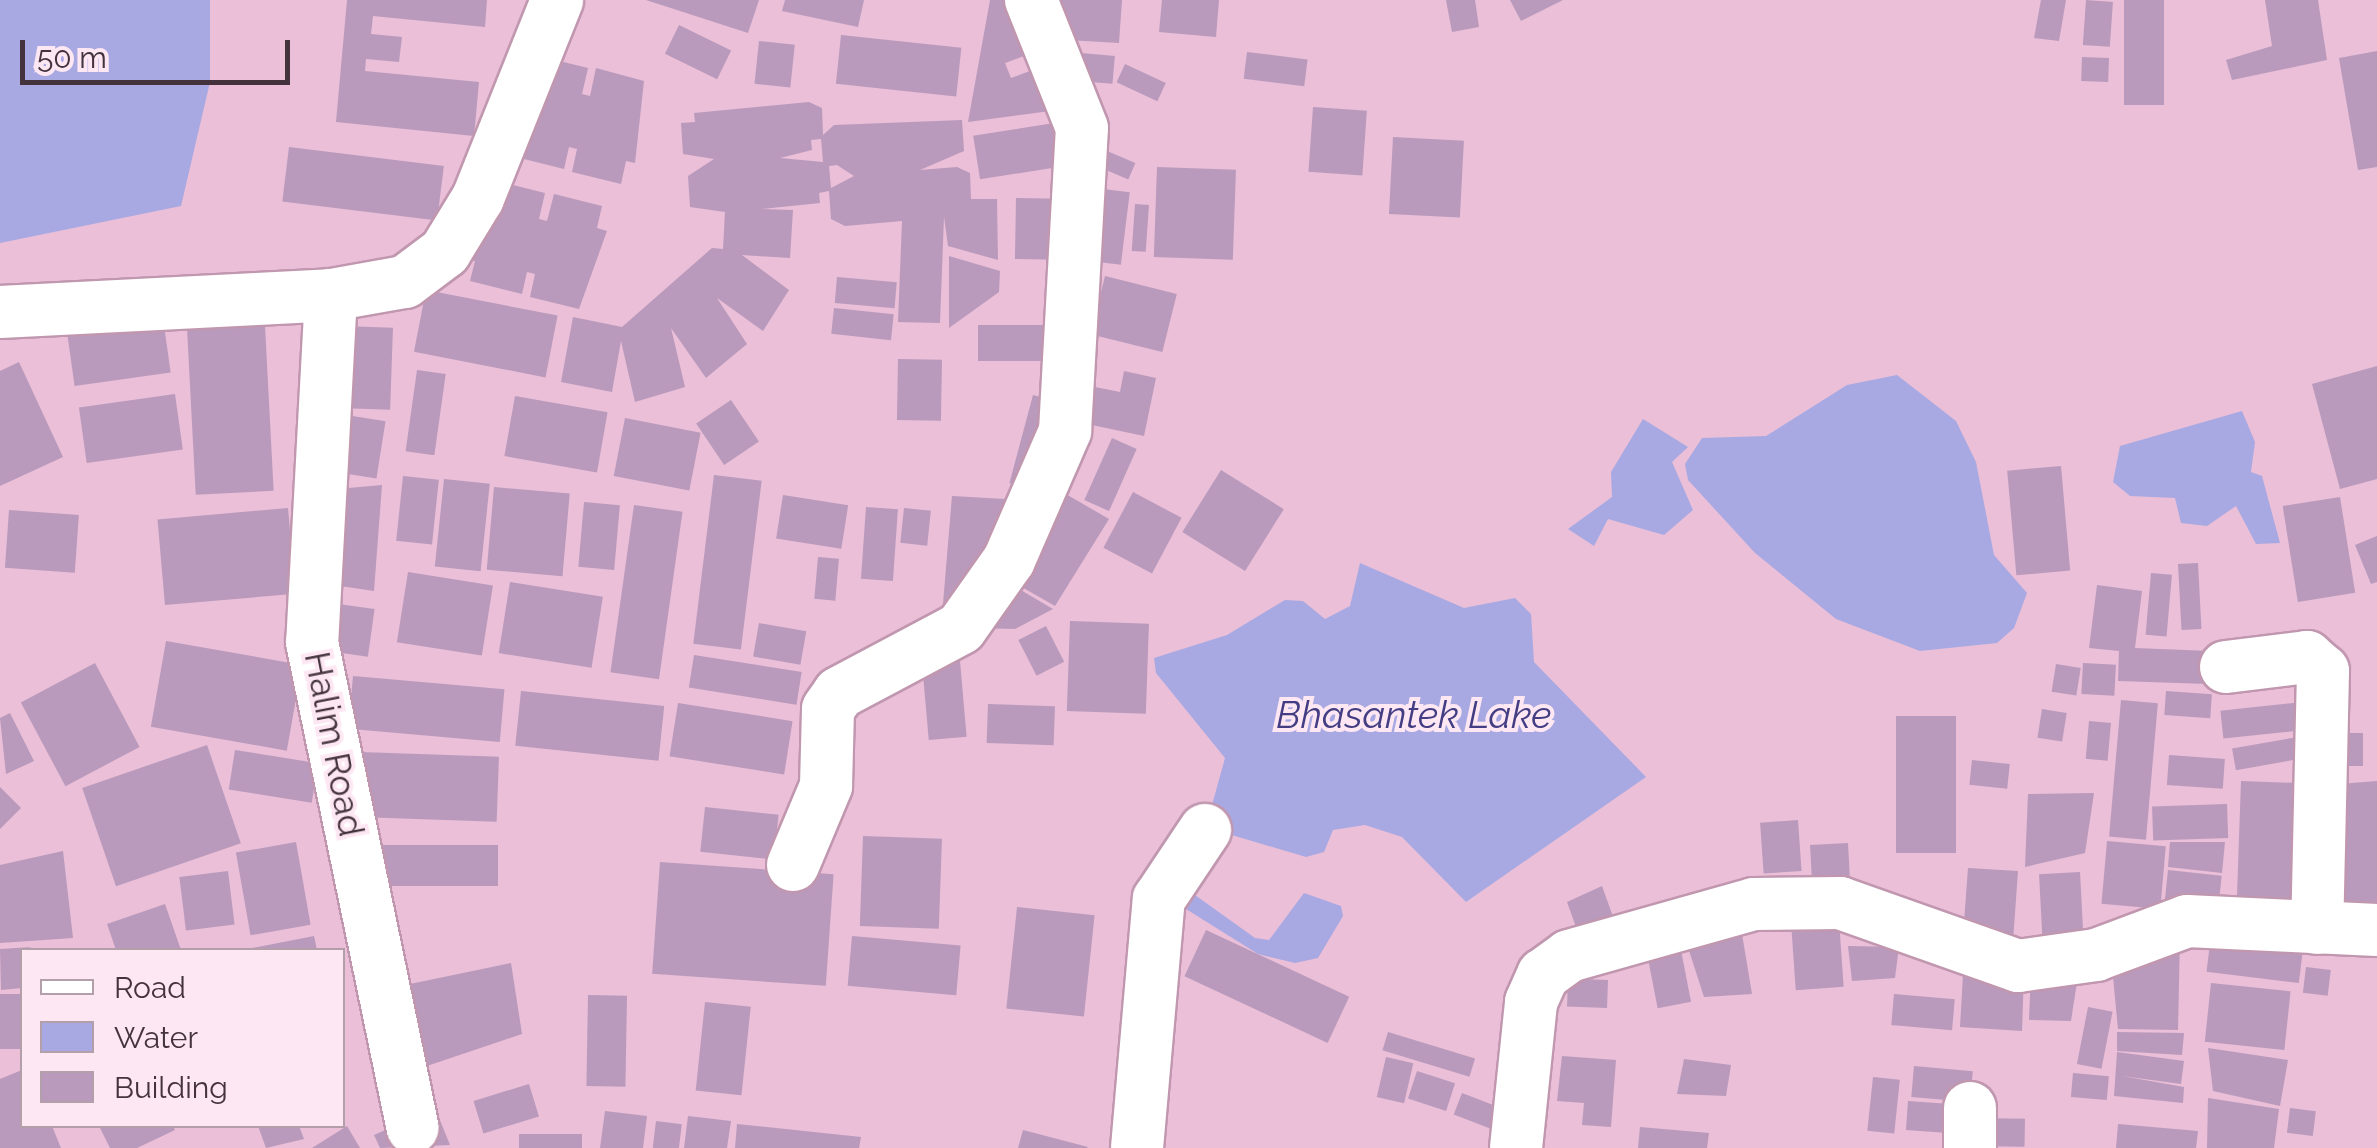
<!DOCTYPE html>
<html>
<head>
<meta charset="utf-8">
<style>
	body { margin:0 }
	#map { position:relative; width:2377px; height:1148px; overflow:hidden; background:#eabfd7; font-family:Raleway,sans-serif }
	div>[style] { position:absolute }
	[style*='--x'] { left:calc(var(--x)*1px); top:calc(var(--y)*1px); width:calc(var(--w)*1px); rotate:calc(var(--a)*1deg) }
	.water>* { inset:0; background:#a8a9e3 }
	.building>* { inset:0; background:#b99abc; transform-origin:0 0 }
	.roads { filter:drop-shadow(2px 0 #c097af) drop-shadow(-2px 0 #c097af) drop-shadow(0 2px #c097af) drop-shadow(0 -2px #c097af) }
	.minor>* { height:52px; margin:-26px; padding:0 26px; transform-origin:26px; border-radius:26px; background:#fff }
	span { translate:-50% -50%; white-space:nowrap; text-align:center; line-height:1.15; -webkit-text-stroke:8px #fde7f3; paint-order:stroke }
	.street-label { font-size:35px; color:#44333d }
	.water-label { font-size:38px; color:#433e83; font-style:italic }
	.legend { position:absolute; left:20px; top:948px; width:325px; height:180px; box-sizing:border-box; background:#fde7f3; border:2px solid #b39faa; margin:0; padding:12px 18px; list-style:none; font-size:30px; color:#44333d }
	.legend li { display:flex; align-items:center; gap:20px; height:50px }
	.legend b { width:50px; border:2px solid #b39faa }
	.scale { position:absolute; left:20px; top:40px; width:270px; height:45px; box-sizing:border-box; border:5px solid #44333d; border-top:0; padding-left:12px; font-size:30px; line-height:35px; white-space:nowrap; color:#44333d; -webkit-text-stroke:8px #fde7f3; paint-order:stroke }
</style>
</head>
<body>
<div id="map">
	<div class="water">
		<i style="clip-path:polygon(0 0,210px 0,210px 82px,181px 206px,0 243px)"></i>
		<i style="clip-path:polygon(1897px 375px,1956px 421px,1976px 462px,1994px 555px,2027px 593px,2014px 628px,1997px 643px,1920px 651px,1836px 619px,1755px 553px,1688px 480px,1685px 464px,1702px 438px,1766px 436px,1847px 385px)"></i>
		<i style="clip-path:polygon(2242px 411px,2255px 442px,2251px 472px,2262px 476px,2280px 543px,2256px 544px,2236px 506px,2207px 526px,2181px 523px,2175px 498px,2130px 496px,2113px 482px,2120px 446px)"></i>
		<i style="clip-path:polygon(1643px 419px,1688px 447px,1672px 462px,1693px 510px,1664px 535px,1608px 519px,1594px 546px,1568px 529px,1612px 497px,1611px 472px)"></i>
		<i style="clip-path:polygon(1360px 563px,1464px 608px,1515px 598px,1531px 614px,1534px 662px,1646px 777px,1466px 902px,1402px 837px,1365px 825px,1333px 830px,1324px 852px,1306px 857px,1225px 833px,1209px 816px,1225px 758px,1156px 673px,1154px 658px,1227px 635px,1285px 600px,1303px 601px,1325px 619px,1350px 606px)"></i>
		<i style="clip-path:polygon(1188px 890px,1255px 938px,1269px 940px,1304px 893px,1341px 906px,1343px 916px,1318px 958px,1295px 963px,1258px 954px,1170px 899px)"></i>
	</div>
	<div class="building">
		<i style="clip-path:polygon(347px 0,487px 0,485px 27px,373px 16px,371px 34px,402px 37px,399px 62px,366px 59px,365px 71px,479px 82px,474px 136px,336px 122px)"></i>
		<i style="clip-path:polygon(646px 0,759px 0,748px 33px)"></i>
		<i style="clip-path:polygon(785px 0,864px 0,858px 27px,782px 11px)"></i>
		<i style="clip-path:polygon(990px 0,1018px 0,1037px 51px,1005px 63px,1011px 78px,1043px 66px,1058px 110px,968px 122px)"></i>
		<i style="clip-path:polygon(1040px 0,1122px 0,1119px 43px,1050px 39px)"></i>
		<i style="clip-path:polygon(1162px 0,1219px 0,1216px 37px,1159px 32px)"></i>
		<i style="clip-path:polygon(1446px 0,1475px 0,1479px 27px,1452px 32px)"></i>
		<i style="clip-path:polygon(1510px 0,1563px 0,1521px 21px)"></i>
		<i style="clip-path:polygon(2041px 0,2066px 0,2059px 41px,2034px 38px)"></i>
		<i style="left:2086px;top:0;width:27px;height:45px;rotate:4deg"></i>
		<i style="left:2124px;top:0;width:40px;height:105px"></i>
		<i style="clip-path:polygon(2265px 0,2318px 0,2327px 60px,2232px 80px,2226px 60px,2272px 46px)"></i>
		<i style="left:679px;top:25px;width:58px;height:32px;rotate:26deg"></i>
		<i style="left:841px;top:35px;width:121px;height:49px;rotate:6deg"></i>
		<i style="left:759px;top:41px;width:36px;height:43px;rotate:6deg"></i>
		<i style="clip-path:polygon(2377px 51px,2377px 167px,2358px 170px,2339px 58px)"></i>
		<i style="left:1247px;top:52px;width:61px;height:27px;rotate:7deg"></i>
		<i style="left:1081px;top:53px;width:34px;height:28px;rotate:5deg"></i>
		<i style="left:2082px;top:57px;width:27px;height:24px;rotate:2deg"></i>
		<i style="clip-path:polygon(547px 58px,588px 68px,582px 94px,590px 96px,596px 68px,644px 81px,635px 163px,626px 161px,621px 184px,572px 172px,577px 149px,569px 147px,564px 169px,524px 159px)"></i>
		<i style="left:1125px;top:64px;width:45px;height:20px;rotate:25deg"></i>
		<i style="clip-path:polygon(evenodd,809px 102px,822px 108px,823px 135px,834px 125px,962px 120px,964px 151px,920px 170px,957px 167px,970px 173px,971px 199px,997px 199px,998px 260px,948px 246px,944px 217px,940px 323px,898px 322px,902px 221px,845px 226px,831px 219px,829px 191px,819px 193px,820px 203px,761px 209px,793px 210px,790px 258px,742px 255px,789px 290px,763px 331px,717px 298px,747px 344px,706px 378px,671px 328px,685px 387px,635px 402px,621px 341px,612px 392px,561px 382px,573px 317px,622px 327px,712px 248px,723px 249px,725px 212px,690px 207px,688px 176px,714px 159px,683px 154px,681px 123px,695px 122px,694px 113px,809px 102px,821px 139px,823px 162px,780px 158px,812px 150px,811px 140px,821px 139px,809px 102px,837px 165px,854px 176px,831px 188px,829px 166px,837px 165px)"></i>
		<i style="left:1313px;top:107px;width:54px;height:65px;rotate:4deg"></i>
		<i style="left:1067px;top:121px;width:44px;height:95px;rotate:81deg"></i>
		<i style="left:1393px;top:137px;width:71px;height:77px;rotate:3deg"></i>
		<i style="left:1093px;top:145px;width:46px;height:18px;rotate:23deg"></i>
		<i style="left:289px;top:147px;width:156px;height:55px;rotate:7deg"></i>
		<i style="left:1157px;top:167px;width:79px;height:90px;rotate:2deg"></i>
		<i style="clip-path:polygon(493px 180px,545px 193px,539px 219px,547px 221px,554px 194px,602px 206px,597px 228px,607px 231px,579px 309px,530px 297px,535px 274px,527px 272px,522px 294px,470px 281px,475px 261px,466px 259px)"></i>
		<i style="left:1095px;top:188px;width:35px;height:73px;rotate:7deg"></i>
		<i style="left:1016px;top:198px;width:44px;height:61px;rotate:1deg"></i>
		<i style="left:1135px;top:204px;width:14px;height:47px;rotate:4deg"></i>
		<i style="clip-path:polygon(949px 256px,1000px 271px,999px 292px,949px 328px)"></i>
		<i style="left:1105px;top:276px;width:74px;height:60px;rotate:14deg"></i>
		<i style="left:837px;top:277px;width:60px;height:26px;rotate:5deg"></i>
		<i style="left:426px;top:290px;width:134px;height:63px;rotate:11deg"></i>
		<i style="left:834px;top:308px;width:60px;height:26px;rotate:6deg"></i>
		<i style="left:163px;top:318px;width:55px;height:97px;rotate:82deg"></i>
		<i style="left:978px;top:325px;width:81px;height:36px"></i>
		<i style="left:265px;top:326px;width:165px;height:78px;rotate:87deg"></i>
		<i style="left:341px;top:326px;width:52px;height:82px;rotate:2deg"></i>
		<i style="left:898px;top:359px;width:44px;height:61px;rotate:1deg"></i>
		<i style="clip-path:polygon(19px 362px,63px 457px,0 486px,0 371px)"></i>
		<i style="clip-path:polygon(2377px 366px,2377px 479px,2340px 489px,2312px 384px)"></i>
		<i style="left:417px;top:370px;width:29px;height:82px;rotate:8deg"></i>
		<i style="clip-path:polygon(1124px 371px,1156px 378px,1144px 436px,1073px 421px,1080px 384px,1120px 392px)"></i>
		<i style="left:175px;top:394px;width:56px;height:97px;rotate:82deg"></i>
		<i style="left:1033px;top:395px;width:31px;height:91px;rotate:15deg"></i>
		<i style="left:515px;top:396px;width:94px;height:61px;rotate:10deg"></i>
		<i style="left:731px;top:400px;width:50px;height:42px;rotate:56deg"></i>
		<i style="left:346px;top:415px;width:40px;height:58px;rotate:9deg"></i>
		<i style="left:625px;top:418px;width:77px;height:59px;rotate:11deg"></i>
		<i style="left:1112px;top:438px;width:27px;height:68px;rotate:24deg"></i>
		<i style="left:2061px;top:466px;width:105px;height:54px;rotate:85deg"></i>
		<i style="left:1221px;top:470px;width:74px;height:73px;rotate:32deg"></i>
		<i style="left:714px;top:475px;width:48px;height:170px;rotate:7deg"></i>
		<i style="left:403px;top:476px;width:36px;height:65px;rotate:6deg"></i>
		<i style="left:444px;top:479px;width:46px;height:88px;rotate:6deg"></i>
		<i style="clip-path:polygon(382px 485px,374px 591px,320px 583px,326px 490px)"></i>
		<i style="clip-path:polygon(1052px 486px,1109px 519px,1055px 606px,1006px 578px)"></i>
		<i style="left:494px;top:487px;width:76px;height:83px;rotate:5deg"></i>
		<i style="left:1133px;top:492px;width:55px;height:63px;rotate:28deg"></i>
		<i style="left:783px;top:495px;width:66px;height:44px;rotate:9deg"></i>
		<i style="clip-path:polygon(952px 496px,1021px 500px,941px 628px)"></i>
		<i style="left:2340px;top:497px;width:97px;height:58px;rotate:81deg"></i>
		<i style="left:584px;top:502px;width:36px;height:65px;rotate:5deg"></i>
		<i style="left:634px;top:505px;width:49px;height:169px;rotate:8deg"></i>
		<i style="left:866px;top:507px;width:32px;height:72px;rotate:4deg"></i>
		<i style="left:288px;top:508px;width:86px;height:131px;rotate:85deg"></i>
		<i style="left:904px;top:508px;width:27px;height:35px;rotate:6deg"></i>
		<i style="left:9px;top:510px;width:70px;height:58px;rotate:4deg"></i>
		<i style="clip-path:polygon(2377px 536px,2377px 582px,2371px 584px,2355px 545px)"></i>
		<i style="left:818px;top:557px;width:21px;height:42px;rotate:5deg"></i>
		<i style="left:2198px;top:563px;width:66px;height:20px;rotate:87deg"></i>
		<i style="left:408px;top:572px;width:86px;height:71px;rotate:9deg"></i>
		<i style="left:2151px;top:573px;width:21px;height:62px;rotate:5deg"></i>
		<i style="clip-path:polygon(1002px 579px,1053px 609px,1015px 629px,973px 628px)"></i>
		<i style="left:510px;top:582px;width:94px;height:72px;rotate:9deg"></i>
		<i style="clip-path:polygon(2097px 585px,2142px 591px,2135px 648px,2210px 651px,2209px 684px,2118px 681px,2119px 651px,2089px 648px)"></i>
		<i style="left:331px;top:603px;width:44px;height:48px;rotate:8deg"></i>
		<i style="left:1070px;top:621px;width:79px;height:90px;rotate:2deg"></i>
		<i style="left:759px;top:623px;width:48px;height:34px;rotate:10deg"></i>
		<i style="left:1046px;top:626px;width:40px;height:31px;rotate:63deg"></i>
		<i style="left:166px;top:641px;width:138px;height:87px;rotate:10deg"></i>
		<i style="left:694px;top:655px;width:109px;height:33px;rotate:9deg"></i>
		<i style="left:960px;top:661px;width:76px;height:38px;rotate:85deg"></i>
		<i style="left:95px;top:663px;width:95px;height:84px;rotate:62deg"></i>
		<i style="left:2083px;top:663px;width:33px;height:31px;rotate:3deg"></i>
		<i style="left:2056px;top:664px;width:25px;height:28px;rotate:9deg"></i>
		<i style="left:353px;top:676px;width:152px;height:53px;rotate:5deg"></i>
		<i style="left:521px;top:691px;width:144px;height:55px;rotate:6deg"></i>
		<i style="left:2166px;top:691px;width:46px;height:24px;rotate:4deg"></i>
		<i style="left:2121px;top:700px;width:37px;height:137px;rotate:5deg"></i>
		<i style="left:2303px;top:702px;width:28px;height:83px;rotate:84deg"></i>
		<i style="left:678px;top:703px;width:116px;height:54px;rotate:9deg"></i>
		<i style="left:988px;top:704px;width:67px;height:39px;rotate:2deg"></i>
		<i style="left:2042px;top:709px;width:25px;height:29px;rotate:9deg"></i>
		<i style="clip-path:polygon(10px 713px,34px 761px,6px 774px,0 718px)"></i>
		<i style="left:1896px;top:716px;width:60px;height:137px"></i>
		<i style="left:2089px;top:721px;width:22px;height:38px;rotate:5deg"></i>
		<i style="left:2333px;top:733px;width:30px;height:33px"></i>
		<i style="left:2303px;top:736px;width:22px;height:72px;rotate:80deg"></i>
		<i style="left:207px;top:745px;width:104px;height:132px;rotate:71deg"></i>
		<i style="left:235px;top:750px;width:84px;height:40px;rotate:9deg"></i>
		<i style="left:360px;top:752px;width:139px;height:65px;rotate:2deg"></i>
		<i style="left:2169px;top:755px;width:56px;height:30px;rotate:4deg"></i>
		<i style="left:1972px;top:760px;width:38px;height:25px;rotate:6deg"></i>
		<i style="left:2241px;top:781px;width:69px;height:131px;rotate:2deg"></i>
		<i style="clip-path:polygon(2377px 781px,2377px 911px,2338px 914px,2327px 785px)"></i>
		<i style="clip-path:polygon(0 787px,21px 808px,0 829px)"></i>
		<i style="clip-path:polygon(2094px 793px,2085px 853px,2025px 867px,2028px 794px)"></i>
		<i style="left:2227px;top:804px;width:34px;height:75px;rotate:88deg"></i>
		<i style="left:705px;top:807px;width:74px;height:45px;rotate:6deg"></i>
		<i style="left:1798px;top:820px;width:51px;height:38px;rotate:86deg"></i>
		<i style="left:863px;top:836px;width:79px;height:90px;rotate:2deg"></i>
		<i style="left:2107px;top:841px;width:59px;height:63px;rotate:5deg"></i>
		<i style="left:296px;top:842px;width:84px;height:61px;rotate:80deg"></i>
		<i style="clip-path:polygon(2170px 842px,2225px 842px,2222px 873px,2168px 867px)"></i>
		<i style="left:1848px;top:843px;width:50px;height:38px;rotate:87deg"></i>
		<i style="left:498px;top:845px;width:41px;height:115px;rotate:90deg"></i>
		<i style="clip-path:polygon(63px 851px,73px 938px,0 943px,0 865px)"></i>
		<i style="left:660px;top:862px;width:174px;height:112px;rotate:4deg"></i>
		<i style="clip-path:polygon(1968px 868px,2018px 871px,2012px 955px,1963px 936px)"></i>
		<i style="left:2168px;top:870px;width:54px;height:36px;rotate:6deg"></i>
		<i style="left:228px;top:871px;width:54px;height:49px;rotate:83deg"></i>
		<i style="left:2080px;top:872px;width:67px;height:41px;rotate:87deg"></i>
		<i style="clip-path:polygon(1602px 886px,1616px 925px,1581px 941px,1567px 902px)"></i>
		<i style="clip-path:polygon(165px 904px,181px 950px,116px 950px,107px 924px)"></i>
		<i style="left:1838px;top:906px;width:81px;height:48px;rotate:86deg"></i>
		<i style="left:1017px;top:907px;width:78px;height:102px;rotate:6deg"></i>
		<i style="left:2212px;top:927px;width:93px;height:45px;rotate:7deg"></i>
		<i style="clip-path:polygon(1741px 928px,1752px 994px,1704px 997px,1684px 935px)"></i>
		<i style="left:1206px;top:930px;width:158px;height:51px;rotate:25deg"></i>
		<i style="clip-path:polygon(314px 936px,317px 950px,247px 950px,247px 949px)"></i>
		<i style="left:852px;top:936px;width:109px;height:50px;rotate:5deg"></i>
		<i style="clip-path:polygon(2180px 937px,2178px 1030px,2118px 1029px,2111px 956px)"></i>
		<i style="left:1679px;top:940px;width:63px;height:34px;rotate:79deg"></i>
		<i style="clip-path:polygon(1848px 946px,1899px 947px,1895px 978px,1852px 981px)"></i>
		<i style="clip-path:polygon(32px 947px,22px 950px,22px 988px,1px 990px,0 949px)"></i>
		<i style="clip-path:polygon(1964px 957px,2024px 972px,2022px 1031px,1960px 1027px)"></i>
		<i style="clip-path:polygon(511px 963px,522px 1034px,424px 1067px,410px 984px)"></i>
		<i style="left:2306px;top:967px;width:25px;height:26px;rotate:7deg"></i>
		<i style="clip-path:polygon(2079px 969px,2071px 1021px,2029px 1020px,2031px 970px)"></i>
		<i style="left:1608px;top:980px;width:28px;height:40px;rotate:92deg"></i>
		<i style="left:2211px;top:983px;width:80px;height:59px;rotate:6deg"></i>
		<i style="left:22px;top:994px;width:55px;height:22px;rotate:90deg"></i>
		<i style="left:1894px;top:994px;width:61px;height:31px;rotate:5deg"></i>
		<i style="left:588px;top:995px;width:39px;height:91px;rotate:1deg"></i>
		<i style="left:705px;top:1002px;width:46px;height:89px;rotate:6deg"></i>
		<i style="left:2088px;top:1007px;width:25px;height:58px;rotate:11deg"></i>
		<i style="left:1388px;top:1032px;width:91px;height:19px;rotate:17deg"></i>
		<i style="clip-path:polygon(2117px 1032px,2184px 1033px,2182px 1055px,2117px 1051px)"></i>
		<i style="clip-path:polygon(2208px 1048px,2288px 1060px,2280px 1106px,2213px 1091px)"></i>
		<i style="clip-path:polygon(2117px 1052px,2184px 1061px,2181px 1084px,2122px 1076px,2184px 1087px,2183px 1103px,2114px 1096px)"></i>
		<i style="clip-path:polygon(1562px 1056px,1616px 1060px,1611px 1127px,1582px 1125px,1584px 1103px,1557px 1101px)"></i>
		<i style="left:1386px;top:1057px;width:28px;height:41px;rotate:13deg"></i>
		<i style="clip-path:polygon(1684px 1059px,1731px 1065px,1726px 1096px,1677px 1094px)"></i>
		<i style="left:1914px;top:1066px;width:59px;height:31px;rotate:5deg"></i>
		<i style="clip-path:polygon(22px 1070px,22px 1126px,52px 1126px,61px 1148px,0 1148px,0 1079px)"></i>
		<i style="left:1417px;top:1071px;width:40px;height:29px;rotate:18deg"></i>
		<i style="left:2073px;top:1073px;width:36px;height:24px;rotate:5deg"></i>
		<i style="left:1873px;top:1077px;width:27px;height:54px;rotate:6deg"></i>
		<i style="left:529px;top:1084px;width:34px;height:58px;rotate:73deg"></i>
		<i style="left:1462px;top:1093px;width:62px;height:23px;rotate:21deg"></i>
		<i style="clip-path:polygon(2208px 1098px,2279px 1109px,2274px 1148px,2207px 1148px)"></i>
		<i style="left:1908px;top:1101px;width:53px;height:29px;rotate:4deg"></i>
		<i style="clip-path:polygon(435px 1108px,450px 1145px,380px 1148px,374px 1135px)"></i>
		<i style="left:2290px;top:1108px;width:26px;height:25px;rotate:7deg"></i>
		<i style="clip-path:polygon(605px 1111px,647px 1116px,643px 1148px,600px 1148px)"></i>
		<i style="clip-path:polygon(688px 1116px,731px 1121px,727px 1148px,684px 1148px)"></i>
		<i style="left:1975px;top:1118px;width:50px;height:28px;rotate:1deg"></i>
		<i style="left:656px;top:1121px;width:26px;height:27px;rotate:7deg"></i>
		<i style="clip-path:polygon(737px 1124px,861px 1137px,859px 1148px,735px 1148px)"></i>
		<i style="clip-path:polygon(2118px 1124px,2198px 1131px,2196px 1148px,2116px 1148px)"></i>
		<i style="clip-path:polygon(99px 1126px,173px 1126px,175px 1130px,137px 1148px,110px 1148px)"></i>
		<i style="clip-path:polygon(258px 1126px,299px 1126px,304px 1139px,266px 1148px)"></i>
		<i style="clip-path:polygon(347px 1126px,360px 1148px,312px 1148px)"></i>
		<i style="clip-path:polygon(1640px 1127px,1709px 1133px,1707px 1148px,1638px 1148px)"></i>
		<i style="clip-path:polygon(1023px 1130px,1088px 1147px,1087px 1148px,1018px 1148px)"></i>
		<i style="left:519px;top:1134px;width:63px;height:14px"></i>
	</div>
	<div class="roads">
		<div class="minor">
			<i style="--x:331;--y:295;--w:348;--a:93.1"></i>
			<i style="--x:312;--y:642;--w:496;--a:78.3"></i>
			<i style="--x:0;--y:312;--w:331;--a:-2.9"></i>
			<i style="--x:331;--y:295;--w:75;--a:-10"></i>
			<i style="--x:405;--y:282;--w:50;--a:-36.9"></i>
			<i style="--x:445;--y:252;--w:63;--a:-58.6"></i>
			<i style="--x:478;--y:198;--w:213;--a:-68.2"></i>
			<i style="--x:2226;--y:667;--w:82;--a:-7"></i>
			<i style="--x:2307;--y:657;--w:21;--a:41"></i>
			<i style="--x:2323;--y:671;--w:257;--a:91.3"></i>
			<i style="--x:793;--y:865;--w:86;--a:-67.3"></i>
			<i style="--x:826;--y:786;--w:77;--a:-88.5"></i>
			<i style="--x:828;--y:709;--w:19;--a:-55"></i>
			<i style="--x:839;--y:693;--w:138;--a:-28"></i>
			<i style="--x:961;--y:628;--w:83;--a:-54.8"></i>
			<i style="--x:1009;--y:560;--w:141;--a:-66.5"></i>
			<i style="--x:1065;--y:431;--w:303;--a:-86.8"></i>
			<i style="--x:1082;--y:128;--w:138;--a:-111.7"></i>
			<i style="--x:1970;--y:1108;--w:40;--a:90"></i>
			<i style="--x:1137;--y:1148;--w:250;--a:-85"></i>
			<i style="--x:1159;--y:899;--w:83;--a:-56.3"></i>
			<i style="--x:1516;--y:1148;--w:147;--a:-84.1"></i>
			<i style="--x:1531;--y:1002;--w:30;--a:-66"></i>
			<i style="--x:1543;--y:975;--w:32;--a:-36"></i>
			<i style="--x:1569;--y:956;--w:192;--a:-15.7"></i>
			<i style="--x:1754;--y:904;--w:86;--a:-0.7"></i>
			<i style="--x:1840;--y:903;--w:189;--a:19.5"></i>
			<i style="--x:2018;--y:966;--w:79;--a:-8"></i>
			<i style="--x:2096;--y:955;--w:97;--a:-20.5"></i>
			<i style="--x:2187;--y:921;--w:190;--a:2.7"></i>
		</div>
	</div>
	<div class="street-label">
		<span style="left:334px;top:744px;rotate:79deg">Halim Road</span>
	</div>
	<div class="water-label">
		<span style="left:1414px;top:715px">Bhasantek Lake</span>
	</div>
	<ul class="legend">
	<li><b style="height:12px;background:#fff"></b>Road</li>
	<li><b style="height:28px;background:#a8a9e3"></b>Water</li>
	<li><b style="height:28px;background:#b99abc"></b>Building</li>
	</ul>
	<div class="scale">50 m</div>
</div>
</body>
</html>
